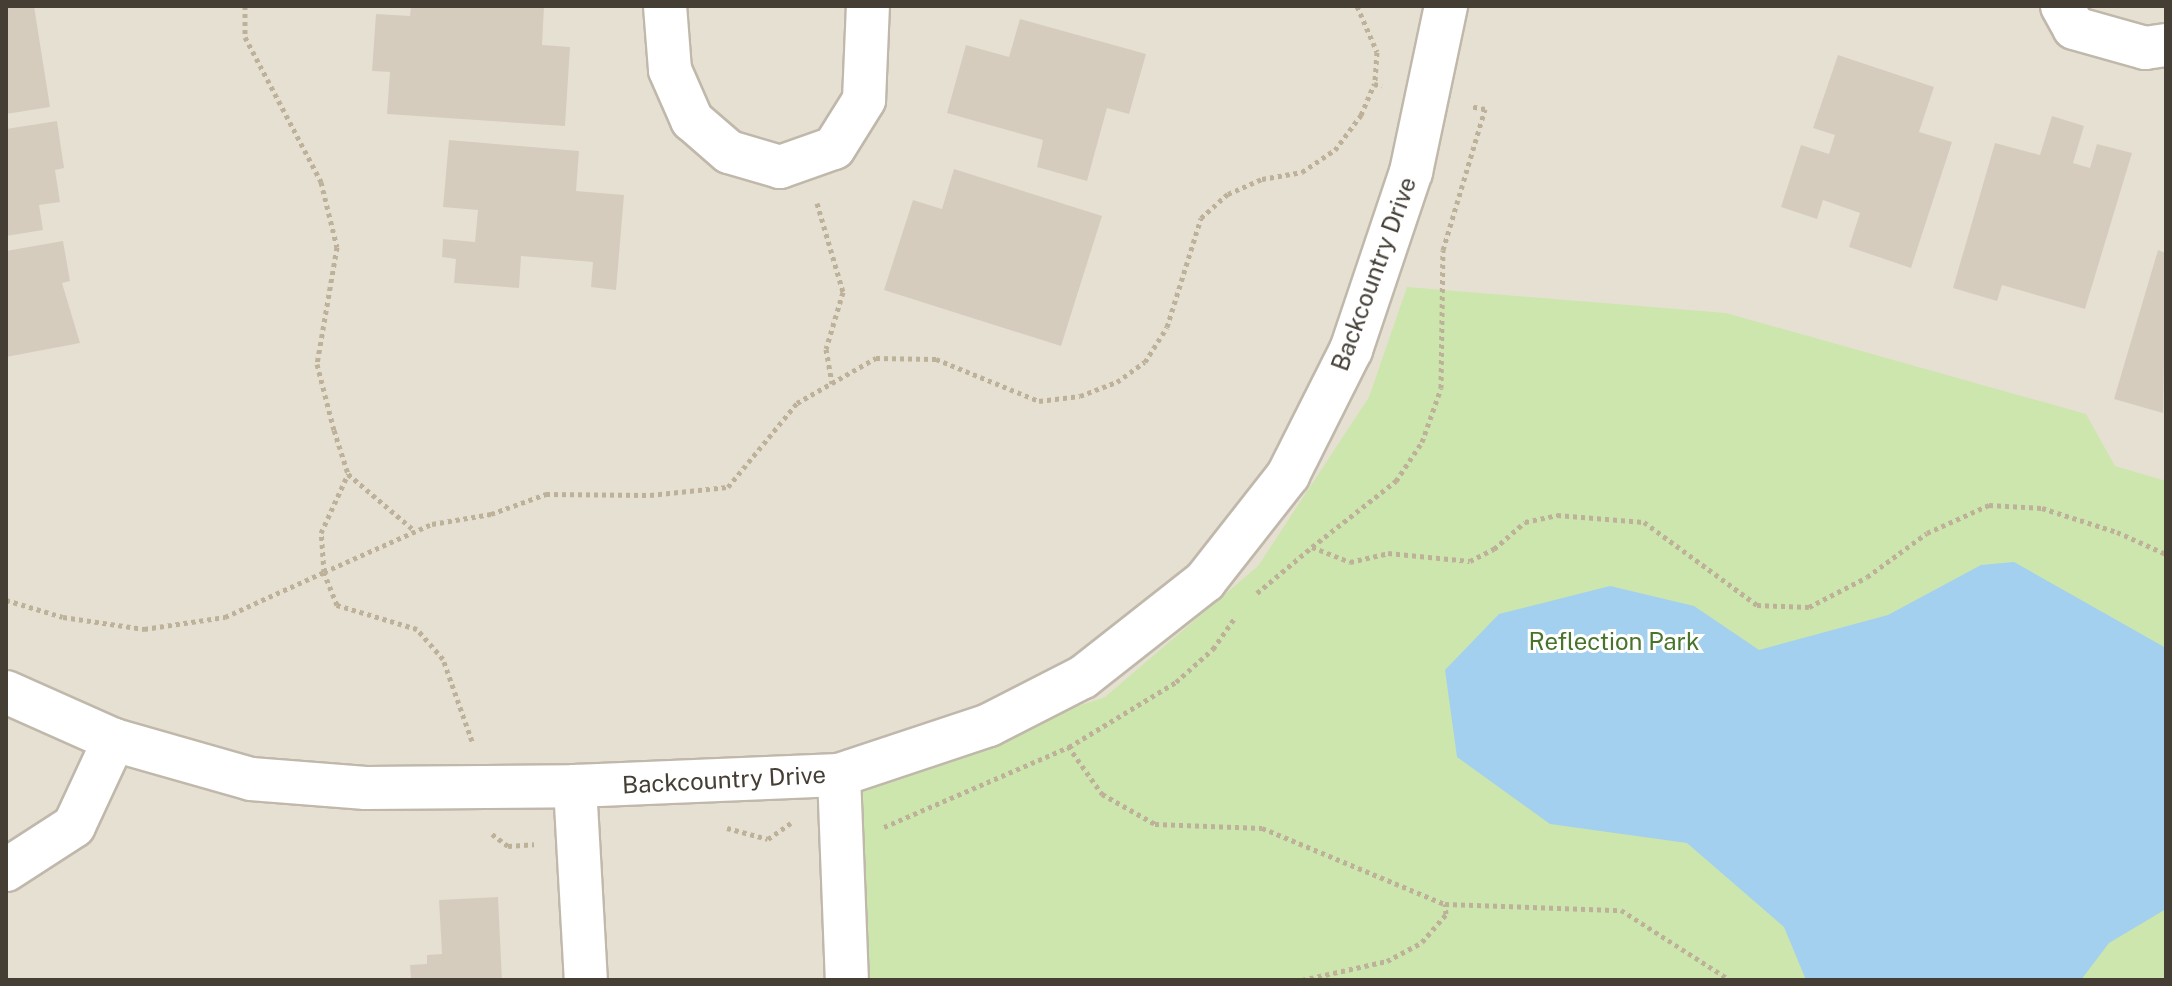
<!DOCTYPE html>
<html>
<head>
<meta charset="utf-8">
<style>
	body { margin:0 }
	#map { position:relative; width:2172px; height:986px; overflow:hidden; background:#f2eee5; font-family:"Public Sans",sans-serif }
	div>[style] { position:absolute }
	[style*='--x'] { left:calc(var(--x)*1px); top:calc(var(--y)*1px); width:calc(var(--w)*1px); rotate:calc(var(--a)*1deg) }
	.residential>* { inset:0; background:#e6e0d3; transform-origin:0 0 }
	.green>* { inset:0; background:#cde6ae }
	.water>* { inset:0; background:#a2d0ee }
	.building>* { inset:0; background:#d6ccbe }
	.path>* { height:5px; margin-top:-2.5px; transform-origin:0; background:repeating-linear-gradient(90deg,#beb199 0 4px,transparent 0 8px) }
	.roads { filter:drop-shadow(2px 0 #c0b8ab) drop-shadow(-2px 0 #c0b8ab) drop-shadow(0 2px #c0b8ab) drop-shadow(0 -2px #c0b8ab) }
	.minor>* { height:42px; margin:-21px; padding:0 21px; transform-origin:21px; border-radius:21px; background:#fff }
	span { translate:-50% -50%; white-space:nowrap; text-align:center; line-height:1.15; -webkit-text-stroke:6px #fff; paint-order:stroke }
	.street-label { font-size:24px; color:#443e35 }
	.park-label { font-size:24px; color:#47742a }
	.frame { position:absolute; inset:0; border:8px solid #443e35; pointer-events:none }
</style>
</head>
<body>
<div id="map">
	<div class="residential">
		<i style="left:6px;top:6px;width:2160px;height:974px"></i>
	</div>
	<div class="green">
		<i style="clip-path:polygon(1407px 287px,1726px 313px,2086px 414px,2115px 466px,2166px 481px,2166px 980px,868px 980px,854px 782px,1105px 697px,1258px 566px,1369px 397px)"></i>
	</div>
	<div class="water">
		<i style="clip-path:polygon(2014px 562px,2166px 648px,2166px 909px,2109px 943px,2081px 980px,1806px 980px,1784px 927px,1687px 843px,1550px 824px,1457px 757px,1445px 670px,1499px 614px,1610px 586px,1694px 606px,1759px 650px,1888px 615px,1981px 565px)"></i>
	</div>
	<div class="building">
		<i style="clip-path:polygon(21px 6px,34px 6px,50px 107px,6px 114px,6px 8px)"></i>
		<i style="clip-path:polygon(411px 6px,544px 6px,542px 45px,570px 47px,565px 126px,387px 114px,390px 72px,372px 71px,376px 14px,410px 16px)"></i>
		<i style="clip-path:polygon(1020px 19px,1146px 54px,1129px 114px,1107px 108px,1087px 181px,1037px 167px,1043px 140px,947px 113px,966px 45px,1009px 57px)"></i>
		<i style="clip-path:polygon(1838px 55px,1934px 87px,1919px 132px,1952px 142px,1911px 268px,1849px 247px,1860px 213px,1823px 200px,1817px 219px,1781px 207px,1801px 145px,1829px 154px,1835px 135px,1813px 128px)"></i>
		<i style="clip-path:polygon(2052px 116px,2084px 126px,2073px 163px,2090px 168px,2097px 144px,2132px 153px,2085px 309px,2002px 285px,1997px 301px,1953px 288px,1995px 143px,2040px 155px)"></i>
		<i style="clip-path:polygon(57px 121px,64px 168px,55px 170px,60px 202px,39px 205px,43px 230px,6px 236px,6px 129px)"></i>
		<i style="clip-path:polygon(449px 140px,579px 151px,576px 191px,624px 195px,616px 290px,591px 287px,593px 262px,521px 256px,519px 288px,454px 283px,456px 259px,442px 257px,443px 239px,475px 242px,478px 210px,443px 207px)"></i>
		<i style="clip-path:polygon(954px 169px,1102px 216px,1061px 346px,884px 290px,913px 200px,942px 209px)"></i>
		<i style="clip-path:polygon(63px 241px,70px 281px,62px 283px,80px 343px,6px 357px,6px 251px)"></i>
		<i style="clip-path:polygon(2158px 250px,2166px 253px,2163px 413px,2114px 399px)"></i>
		<i style="clip-path:polygon(498px 897px,502px 980px,411px 980px,410px 965px,427px 964px,427px 955px,442px 954px,439px 900px)"></i>
	</div>
	<div class="path">
		<i style="--x:245;--y:6;--w:31;--a:90"></i>
		<i style="--x:245;--y:37;--w:164;--a:62.3"></i>
		<i style="--x:321;--y:182;--w:67;--a:76.2"></i>
		<i style="--x:337;--y:247;--w:119;--a:99.7"></i>
		<i style="--x:317;--y:364;--w:68;--a:75.6"></i>
		<i style="--x:334;--y:430;--w:46;--a:72.3"></i>
		<i style="--x:348;--y:474;--w:88;--a:40.4"></i>
		<i style="--x:1357;--y:6;--w:50;--a:66.5"></i>
		<i style="--x:1377;--y:52;--w:31;--a:94"></i>
		<i style="--x:817;--y:203;--w:93;--a:73.7"></i>
		<i style="--x:843;--y:292;--w:59;--a:106.6"></i>
		<i style="--x:826;--y:349;--w:35;--a:80"></i>
		<i style="--x:1312;--y:547;--w:107;--a:-38.2"></i>
		<i style="--x:1396;--y:481;--w:47;--a:-56.3"></i>
		<i style="--x:1422;--y:442;--w:57;--a:-70.6"></i>
		<i style="--x:1441;--y:388;--w:138;--a:-89.2"></i>
		<i style="--x:1443;--y:250;--w:147;--a:-73.4"></i>
		<i style="--x:1485;--y:109;--w:15;--a:-169"></i>
		<i style="--x:1257;--y:593;--w:72;--a:-39.9"></i>
		<i style="--x:1312;--y:547;--w:41;--a:21.5"></i>
		<i style="--x:1350;--y:562;--w:39;--a:-13"></i>
		<i style="--x:1388;--y:553;--w:82;--a:5.6"></i>
		<i style="--x:1470;--y:561;--w:27;--a:-27"></i>
		<i style="--x:1494;--y:549;--w:41;--a:-41.1"></i>
		<i style="--x:1525;--y:522;--w:33;--a:-12"></i>
		<i style="--x:1557;--y:515;--w:87;--a:4.6"></i>
		<i style="--x:1644;--y:522;--w:140;--a:36.3"></i>
		<i style="--x:1757;--y:605;--w:52;--a:2.2"></i>
		<i style="--x:1809;--y:607;--w:65;--a:-27.3"></i>
		<i style="--x:1867;--y:577;--w:74;--a:-36.3"></i>
		<i style="--x:1927;--y:533;--w:68;--a:-24.3"></i>
		<i style="--x:1989;--y:505;--w:53;--a:3.2"></i>
		<i style="--x:2042;--y:508;--w:79;--a:17.7"></i>
		<i style="--x:2117;--y:532;--w:54;--a:24.2"></i>
		<i style="--x:6;--y:600;--w:59;--a:16.6"></i>
		<i style="--x:63;--y:617;--w:82;--a:8.4"></i>
		<i style="--x:144;--y:629;--w:82;--a:-8.4"></i>
		<i style="--x:225;--y:617;--w:109;--a:-24.4"></i>
		<i style="--x:324;--y:572;--w:39;--a:-94"></i>
		<i style="--x:321;--y:533;--w:65;--a:-65.4"></i>
		<i style="--x:472;--y:741;--w:87;--a:-109.5"></i>
		<i style="--x:443;--y:659;--w:40;--a:-131"></i>
		<i style="--x:417;--y:629;--w:84;--a:-163.3"></i>
		<i style="--x:337;--y:605;--w:35;--a:-112"></i>
		<i style="--x:324;--y:572;--w:118;--a:-24"></i>
		<i style="--x:432;--y:524;--w:60;--a:-9.6"></i>
		<i style="--x:491;--y:514;--w:59;--a:-20"></i>
		<i style="--x:546;--y:494;--w:104;--a:0.6"></i>
		<i style="--x:650;--y:495;--w:78;--a:-5.9"></i>
		<i style="--x:728;--y:487;--w:109;--a:-50.6"></i>
		<i style="--x:797;--y:403;--w:91;--a:-29.7"></i>
		<i style="--x:876;--y:358;--w:60;--a:1"></i>
		<i style="--x:936;--y:359;--w:111;--a:22.2"></i>
		<i style="--x:1039;--y:401;--w:41;--a:-7"></i>
		<i style="--x:1080;--y:396;--w:40;--a:-21"></i>
		<i style="--x:1117;--y:382;--w:34;--a:-36"></i>
		<i style="--x:1145;--y:362;--w:41;--a:-57.8"></i>
		<i style="--x:1167;--y:327;--w:114;--a:-72.7"></i>
		<i style="--x:1201;--y:218;--w:36;--a:-42"></i>
		<i style="--x:1228;--y:194;--w:37;--a:-24"></i>
		<i style="--x:1262;--y:179;--w:41;--a:-9.9"></i>
		<i style="--x:1302;--y:172;--w:40;--a:-34"></i>
		<i style="--x:1335;--y:150;--w:44;--a:-53.4"></i>
		<i style="--x:1361;--y:115;--w:34;--a:-67"></i>
		<i style="--x:1374;--y:84;--w:8;--a:14"></i>
		<i style="--x:1068;--y:746;--w:59;--a:54.7"></i>
		<i style="--x:1102;--y:794;--w:61;--a:29.5"></i>
		<i style="--x:1155;--y:824;--w:107;--a:2.1"></i>
		<i style="--x:1262;--y:828;--w:198;--a:22.6"></i>
		<i style="--x:1445;--y:904;--w:176;--a:2"></i>
		<i style="--x:1621;--y:910;--w:130;--a:32.7"></i>
		<i style="--x:884;--y:827;--w:202;--a:-23.4"></i>
		<i style="--x:1069;--y:747;--w:125;--a:-31.3"></i>
		<i style="--x:1176;--y:682;--w:50;--a:-41.7"></i>
		<i style="--x:1213;--y:649;--w:38;--a:-55"></i>
		<i style="--x:727;--y:828;--w:42;--a:15"></i>
		<i style="--x:768;--y:839;--w:28;--a:-35"></i>
		<i style="--x:492;--y:834;--w:20;--a:37"></i>
		<i style="--x:508;--y:846;--w:26;--a:-4"></i>
		<i style="--x:1302;--y:980;--w:87;--a:-12.6"></i>
		<i style="--x:1387;--y:961;--w:40;--a:-28"></i>
		<i style="--x:1422;--y:942;--w:37;--a:-49"></i>
		<i style="--x:1446;--y:914;--w:10;--a:-96"></i>
	</div>
	<div class="roads">
		<div class="minor">
			<i style="--x:665;--y:6;--w:64;--a:85.5"></i>
			<i style="--x:670;--y:70;--w:55;--a:66.3"></i>
			<i style="--x:692;--y:120;--w:49;--a:40.9"></i>
			<i style="--x:729;--y:152;--w:53;--a:16.4"></i>
			<i style="--x:780;--y:167;--w:57;--a:-19.4"></i>
			<i style="--x:834;--y:148;--w:57;--a:-58"></i>
			<i style="--x:864;--y:100;--w:94;--a:-87.6"></i>
			<i style="--x:2062;--y:6;--w:25;--a:61"></i>
			<i style="--x:2074;--y:28;--w:74;--a:15.7"></i>
			<i style="--x:2145;--y:48;--w:21;--a:-8"></i>
			<i style="--x:6;--y:692;--w:118;--a:24"></i>
			<i style="--x:114;--y:740;--w:142;--a:15.9"></i>
			<i style="--x:251;--y:779;--w:115;--a:4.5"></i>
			<i style="--x:366;--y:788;--w:209;--a:-0.5"></i>
			<i style="--x:575;--y:786;--w:264;--a:-2.4"></i>
			<i style="--x:839;--y:775;--w:158;--a:-18.4"></i>
			<i style="--x:989;--y:725;--w:106;--a:-27.1"></i>
			<i style="--x:1083;--y:677;--w:155;--a:-38.2"></i>
			<i style="--x:1205;--y:581;--w:135;--a:-51.9"></i>
			<i style="--x:1288;--y:475;--w:140;--a:-63.3"></i>
			<i style="--x:1351;--y:350;--w:188;--a:-71.4"></i>
			<i style="--x:1411;--y:172;--w:170;--a:-78.1"></i>
			<i style="--x:839;--y:775;--w:205;--a:87.8"></i>
			<i style="--x:575;--y:786;--w:194;--a:86.8"></i>
			<i style="--x:6;--y:870;--w:81;--a:-32.9"></i>
			<i style="--x:74;--y:826;--w:95;--a:-65.1"></i>
		</div>
	</div>
	<div class="street-label">
		<span style="left:1374px;top:274px;rotate:-70deg">Backcountry Drive</span>
		<span style="left:724px;top:780px;rotate:-3deg">Backcountry Drive</span>
	</div>
	<div class="park-label">
		<span style="left:1614px;top:642px">Reflection Park</span>
	</div>
	<div class="frame"></div>
</div>
</body>
</html>
